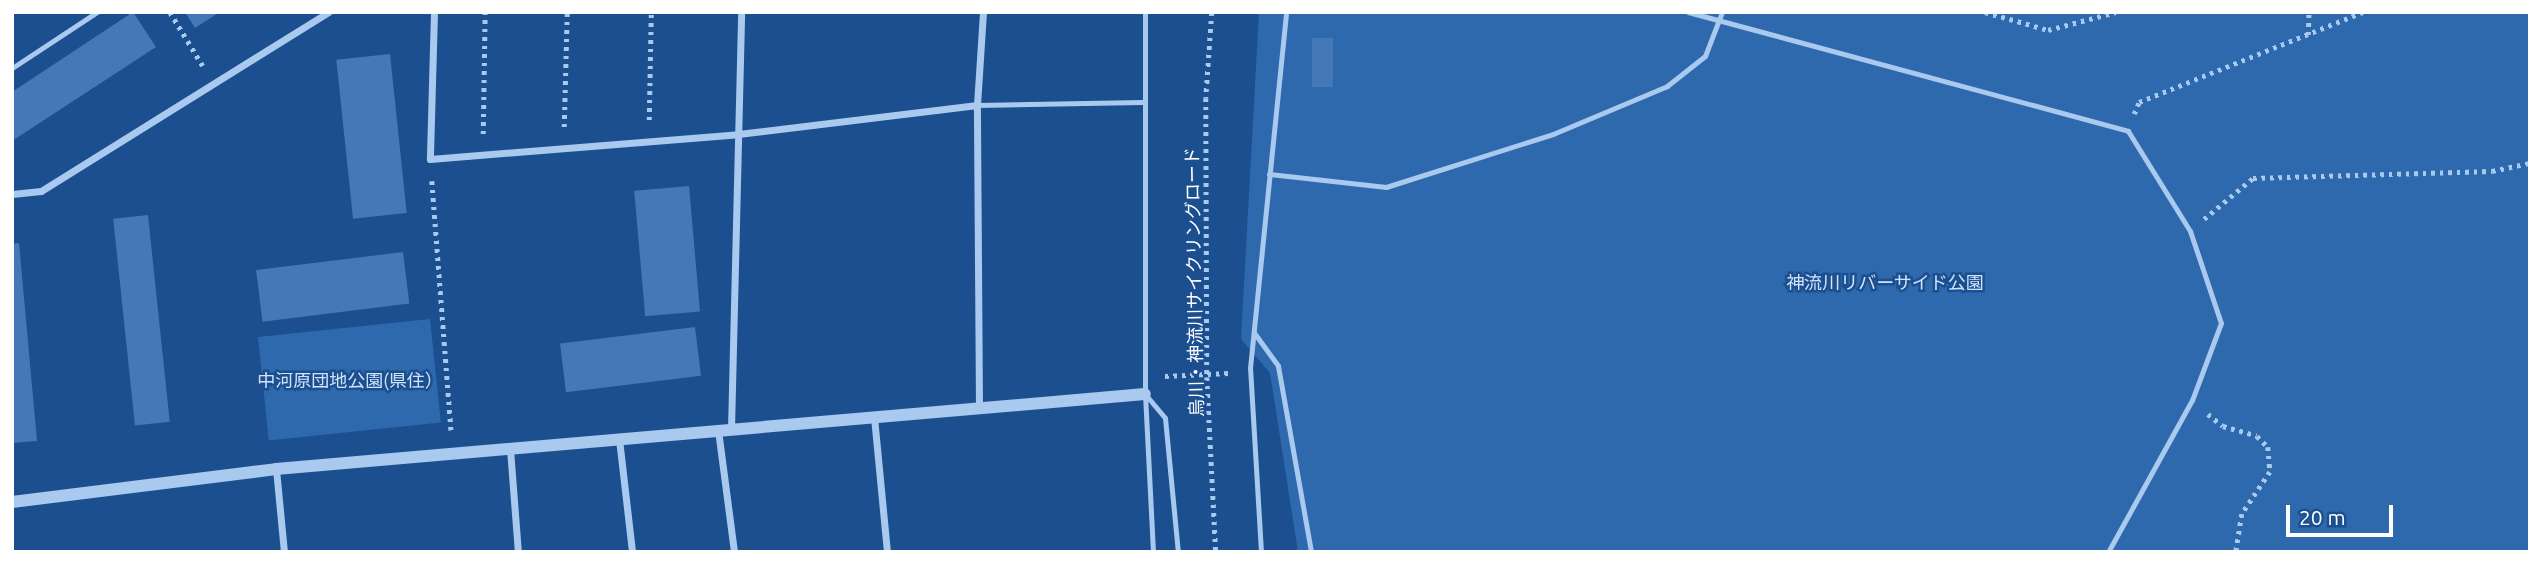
<!DOCTYPE html>
<html>
<head>
<meta charset="utf-8">
<style>
	body { margin:0 }
	#map { position:relative; width:2542px; height:564px; overflow:hidden; background:#1b4f8f; font-family:Ubuntu,"Noto Sans JP",sans-serif }
	div>[style] { position:absolute }
	[style*='--x'] { left:calc(var(--x)*1px); top:calc(var(--y)*1px); width:calc(var(--w)*1px); rotate:calc(var(--a)*1deg) }
	.green>* { inset:0; background:#2e69ad; transform-origin:0 0 }
	.building>* { inset:0; background:#4478b7; transform-origin:0 0 }
	.path>* { height:4.5px; margin-top:-2.25px; transform-origin:0; background:repeating-linear-gradient(90deg,#a9c9ee 0 3.5px,transparent 0 8.5px) }
	.service>* { height:5px; margin:-2.5px; padding:0 2.5px; transform-origin:2.5px; border-radius:2.5px; background:#a9c9ee }
	.minor>* { height:7px; margin:-3.5px; padding:0 3.5px; transform-origin:3.5px; border-radius:3.5px; background:#a9c9ee }
	.tertiary>* { height:12px; margin:-6px; padding:0 6px; transform-origin:6px; border-radius:6px; background:#a9c9ee }
	span { translate:-50% -50%; white-space:nowrap; text-align:center; line-height:1.15; -webkit-text-stroke:5px #1b4f8f; paint-order:stroke }
	.street-label { font-size:18px; color:#fff }
	.park-label { font-size:18px; color:#cfe3fa }
	.frame { position:absolute; inset:0; border:14px solid #fff; pointer-events:none }
	.scale { position:absolute; left:2286px; top:505px; width:107px; height:32px; box-sizing:border-box; border:4px solid #fff; border-top:0; padding-left:9px; font-size:21px; line-height:24px; white-space:nowrap; color:#fff; -webkit-text-stroke:5px #1b4f8f; paint-order:stroke }
</style>
</head>
<body>
<div id="map">
	<div class="green">
		<i style="clip-path:polygon(1259px 12px,2530px 12px,2530px 552px,1298px 552px,1270px 373px,1241px 339px)"></i>
		<i style="left:430px;top:319px;width:104px;height:173px;rotate:84deg"></i>
	</div>
	<div class="building">
		<i style="clip-path:polygon(133px 12px,156px 47px,12px 141px,12px 92px)"></i>
		<i style="clip-path:polygon(185px 12px,220px 12px,195px 28px)"></i>
		<i style="left:1333px;top:38px;width:49px;height:21px;rotate:90deg"></i>
		<i style="left:390px;top:54px;width:160px;height:54px;rotate:84deg"></i>
		<i style="left:689px;top:186px;width:126px;height:55px;rotate:85deg"></i>
		<i style="left:148px;top:215px;width:208px;height:35px;rotate:84deg"></i>
		<i style="clip-path:polygon(19px 243px,37px 441px,12px 443px,12px 244px)"></i>
		<i style="left:403px;top:252px;width:52px;height:148px;rotate:83deg"></i>
		<i style="left:695px;top:327px;width:49px;height:136px;rotate:83deg"></i>
	</div>
	<div class="path">
		<i style="--x:170;--y:12;--w:63;--a:58.6"></i>
		<i style="--x:1212;--y:12;--w:86;--a:94"></i>
		<i style="--x:1206;--y:98;--w:279;--a:89.8"></i>
		<i style="--x:1207;--y:377;--w:175;--a:87.1"></i>
		<i style="--x:1985;--y:12;--w:66;--a:15.9"></i>
		<i style="--x:2048;--y:30;--w:70;--a:-14.8"></i>
		<i style="--x:2308;--y:35;--w:23;--a:-88"></i>
		<i style="--x:2134;--y:114;--w:13;--a:-67"></i>
		<i style="--x:2139;--y:102;--w:241;--a:-21.9"></i>
		<i style="--x:649;--y:120;--w:108;--a:-88.9"></i>
		<i style="--x:564;--y:127;--w:115;--a:-88.5"></i>
		<i style="--x:483;--y:134;--w:122;--a:-89.1"></i>
		<i style="--x:432;--y:181;--w:250;--a:85.6"></i>
		<i style="--x:2204;--y:219;--w:64;--a:-39.9"></i>
		<i style="--x:2253;--y:178;--w:239;--a:-1.7"></i>
		<i style="--x:2492;--y:171;--w:39;--a:-12"></i>
		<i style="--x:1165;--y:376;--w:64;--a:-2.7"></i>
		<i style="--x:2208;--y:414;--w:19;--a:39"></i>
		<i style="--x:2223;--y:426;--w:35;--a:16"></i>
		<i style="--x:2257;--y:436;--w:16;--a:45"></i>
		<i style="--x:2268;--y:447;--w:25;--a:85"></i>
		<i style="--x:2270;--y:472;--w:50;--a:123.7"></i>
		<i style="--x:2242;--y:514;--w:38;--a:99"></i>
	</div>
	<div class="service">
		<i style="--x:1145;--y:12;--w:382;--a:90"></i>
		<i style="--x:1145;--y:394;--w:158;--a:87.1"></i>
		<i style="--x:1688;--y:12;--w:456;--a:15.1"></i>
		<i style="--x:2128;--y:131;--w:118;--a:58.2"></i>
		<i style="--x:2190;--y:231;--w:97;--a:71.4"></i>
		<i style="--x:2221;--y:323;--w:82;--a:110.6"></i>
		<i style="--x:2192;--y:400;--w:174;--a:118.9"></i>
		<i style="--x:12;--y:68;--w:102;--a:-33.4"></i>
		<i style="--x:977;--y:105;--w:165;--a:-1"></i>
		<i style="--x:1269;--y:174;--w:118;--a:6.3"></i>
		<i style="--x:1386;--y:187;--w:175;--a:-17.6"></i>
		<i style="--x:1553;--y:134;--w:124;--a:-22.8"></i>
		<i style="--x:1667;--y:86;--w:48;--a:-38.3"></i>
		<i style="--x:1705;--y:56;--w:47;--a:-68.9"></i>
		<i style="--x:1255;--y:334;--w:39;--a:54"></i>
		<i style="--x:1278;--y:366;--w:189;--a:79.9"></i>
		<i style="--x:1145;--y:394;--w:31;--a:50"></i>
		<i style="--x:1165;--y:418;--w:135;--a:84.5"></i>
		<i style="--x:1261;--y:552;--w:184;--a:-93.4"></i>
		<i style="--x:1250;--y:368;--w:358;--a:-84.2"></i>
	</div>
	<div class="minor">
		<i style="--x:434;--y:12;--w:147;--a:91.6"></i>
		<i style="--x:430;--y:159;--w:309;--a:-4.6"></i>
		<i style="--x:738;--y:134;--w:241;--a:-6.9"></i>
		<i style="--x:12;--y:194;--w:29;--a:-6"></i>
		<i style="--x:41;--y:191;--w:339;--a:-31.9"></i>
		<i style="--x:979;--y:407;--w:302;--a:-90.4"></i>
		<i style="--x:977;--y:105;--w:93;--a:-86.3"></i>
		<i style="--x:874;--y:417;--w:136;--a:84.5"></i>
		<i style="--x:731;--y:429;--w:417;--a:-88.6"></i>
		<i style="--x:718;--y:430;--w:123;--a:82.5"></i>
		<i style="--x:619;--y:439;--w:114;--a:83.4"></i>
		<i style="--x:510;--y:449;--w:103;--a:85.6"></i>
		<i style="--x:276;--y:469;--w:83;--a:84.5"></i>
	</div>
	<div class="tertiary">
		<i style="--x:12;--y:502;--w:266;--a:-7.1"></i>
		<i style="--x:276;--y:469;--w:872;--a:-4.93"></i>
	</div>
	<div class="street-label">
		<span style="left:1194px;top:282px;rotate:-91deg">烏川・神流川サイクリングロード</span>
	</div>
	<div class="park-label">
		<span style="left:1885px;top:282px">神流川リバーサイド公園</span>
		<span style="left:350px;top:380px">中河原団地公園(県住）</span>
	</div>
	<div class="frame"></div>
	<div class="scale">20 m</div>
</div>
</body>
</html>
